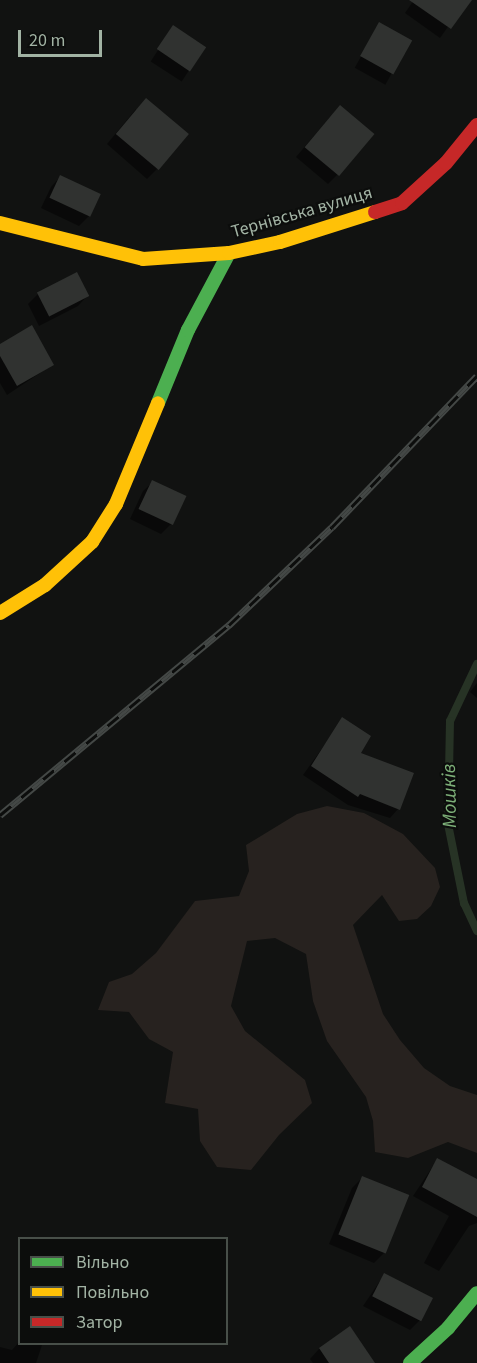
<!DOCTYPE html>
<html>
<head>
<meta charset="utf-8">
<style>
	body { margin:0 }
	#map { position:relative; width:477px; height:1363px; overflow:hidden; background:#111211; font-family:"Source Sans 3",sans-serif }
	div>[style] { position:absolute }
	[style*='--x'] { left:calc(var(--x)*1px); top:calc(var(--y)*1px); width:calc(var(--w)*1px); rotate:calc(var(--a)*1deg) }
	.green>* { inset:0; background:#27221f }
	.shadow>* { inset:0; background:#0007; transform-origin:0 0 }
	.stream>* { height:8px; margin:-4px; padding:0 4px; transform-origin:4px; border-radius:4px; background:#273325 }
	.building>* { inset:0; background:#303230; transform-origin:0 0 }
	.fast>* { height:14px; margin:-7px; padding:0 7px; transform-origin:7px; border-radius:7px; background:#4caf50 }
	.slow>* { height:14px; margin:-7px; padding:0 7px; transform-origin:7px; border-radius:7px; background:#ffc107 }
	.jam>* { height:14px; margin:-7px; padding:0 7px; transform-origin:7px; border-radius:7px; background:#c62828 }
	.rail>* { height:7px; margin-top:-3.5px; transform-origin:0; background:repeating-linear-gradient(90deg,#0c0d0c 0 14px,#444846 0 28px); box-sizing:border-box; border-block:2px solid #444846 }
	span { translate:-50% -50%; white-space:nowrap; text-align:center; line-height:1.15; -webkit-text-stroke:4.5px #0c0d0c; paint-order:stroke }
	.street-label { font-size:18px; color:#a2b3a4 }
	.water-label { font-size:20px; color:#7daf78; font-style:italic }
	.legend { position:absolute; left:18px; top:1237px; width:210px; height:108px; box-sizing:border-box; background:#0c0d0c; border:2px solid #484f49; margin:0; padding:8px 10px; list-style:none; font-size:18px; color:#a2b3a4 }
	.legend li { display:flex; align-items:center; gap:12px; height:30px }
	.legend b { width:30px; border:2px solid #484f49 }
	.scale { position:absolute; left:18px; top:30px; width:84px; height:27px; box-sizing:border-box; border:3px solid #a2b3a4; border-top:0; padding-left:8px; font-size:18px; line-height:21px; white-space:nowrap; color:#a2b3a4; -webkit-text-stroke:4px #0c0d0c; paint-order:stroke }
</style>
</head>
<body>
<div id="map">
	<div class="green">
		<i style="clip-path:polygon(327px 806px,364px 813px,403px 834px,435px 868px,440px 887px,431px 906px,417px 919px,399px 921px,382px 895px,353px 925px,383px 1014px,400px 1040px,424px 1068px,450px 1086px,477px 1095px,477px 1153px,448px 1142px,408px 1158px,375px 1152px,373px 1121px,366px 1097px,327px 1041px,313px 1001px,306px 954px,275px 938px,247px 941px,231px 1006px,245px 1031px,305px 1080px,312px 1103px,279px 1135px,251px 1170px,217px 1167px,200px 1141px,198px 1109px,165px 1103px,173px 1052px,149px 1039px,129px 1012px,98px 1010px,109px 982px,132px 974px,156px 953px,195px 901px,239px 896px,249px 871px,246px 845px,297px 814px)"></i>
	</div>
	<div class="shadow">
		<i style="clip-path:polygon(414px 0,467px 0,440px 38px,405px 13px)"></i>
		<i style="left:379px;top:24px;width:35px;height:50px;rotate:29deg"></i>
		<i style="left:173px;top:27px;width:37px;height:41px;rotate:33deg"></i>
		<i style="clip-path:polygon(136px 109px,157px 169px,147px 179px,107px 144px)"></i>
		<i style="clip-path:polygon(330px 117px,337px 175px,328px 184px,296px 157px)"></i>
		<i style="clip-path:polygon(60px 177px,89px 216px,79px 226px,41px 208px,51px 187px)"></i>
		<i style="clip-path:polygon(38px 294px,87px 296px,78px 306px,39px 326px,28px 304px)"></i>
		<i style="clip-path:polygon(0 346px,52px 365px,7px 395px,0 383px)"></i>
		<i style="clip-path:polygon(153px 482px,184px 497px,171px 524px,161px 534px,130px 519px,143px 491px)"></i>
		<i style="clip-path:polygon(477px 683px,477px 698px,470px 692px)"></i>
		<i style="clip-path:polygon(343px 719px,358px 753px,398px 809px,390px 818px,348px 805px,303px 775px)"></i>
		<i style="clip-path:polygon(437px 1160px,477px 1181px,477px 1223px,469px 1226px,439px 1271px,424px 1263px,449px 1216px,413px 1196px)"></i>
		<i style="clip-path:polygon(362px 1178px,407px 1196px,384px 1253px,374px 1263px,329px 1244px,352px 1188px)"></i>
		<i style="clip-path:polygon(384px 1275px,420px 1320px,410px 1330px,363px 1306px)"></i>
		<i style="clip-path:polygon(349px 1328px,361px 1363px,313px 1363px,310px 1359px,319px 1349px)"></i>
		<i style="clip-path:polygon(20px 1341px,42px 1345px,36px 1363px,0 1363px,0 1347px,12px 1350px)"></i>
	</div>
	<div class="stream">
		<i style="--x:477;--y:664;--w:63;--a:115.3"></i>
		<i style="--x:450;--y:721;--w:103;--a:91.1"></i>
		<i style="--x:448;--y:824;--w:81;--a:78.6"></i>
		<i style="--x:464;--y:903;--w:31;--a:65"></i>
	</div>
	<div class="building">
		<i style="clip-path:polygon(409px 0,472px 0,451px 29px)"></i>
		<i style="left:379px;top:22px;width:38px;height:39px;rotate:29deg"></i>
		<i style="left:173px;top:25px;width:40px;height:29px;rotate:34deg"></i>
		<i style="left:146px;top:98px;width:56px;height:47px;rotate:40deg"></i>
		<i style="left:340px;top:105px;width:45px;height:55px;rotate:40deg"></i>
		<i style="left:60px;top:175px;width:45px;height:25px;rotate:25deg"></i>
		<i style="left:77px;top:272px;width:27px;height:45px;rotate:63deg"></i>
		<i style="clip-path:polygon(32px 325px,54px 365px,17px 386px,0 356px,0 344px)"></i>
		<i style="left:152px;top:480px;width:38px;height:32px;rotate:25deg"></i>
		<i style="clip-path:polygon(342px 717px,371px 736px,361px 753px,414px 773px,400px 810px,360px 794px,358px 797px,311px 766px)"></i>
		<i style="clip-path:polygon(437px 1158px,477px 1179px,477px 1217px,422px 1187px)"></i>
		<i style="left:362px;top:1176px;width:51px;height:63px;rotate:22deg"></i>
		<i style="left:384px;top:1273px;width:55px;height:26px;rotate:27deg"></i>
		<i style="clip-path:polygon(350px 1326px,375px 1363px,329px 1363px,319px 1348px)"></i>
	</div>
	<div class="fast">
		<i style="--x:158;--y:403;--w:79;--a:-67.7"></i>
		<i style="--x:188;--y:330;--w:87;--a:-62"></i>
		<i style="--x:410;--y:1363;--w:52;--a:-42.6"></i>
		<i style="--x:448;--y:1328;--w:45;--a:-50.4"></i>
	</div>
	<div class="slow">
		<i style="--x:0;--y:223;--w:147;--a:14.1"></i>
		<i style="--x:143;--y:259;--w:86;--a:-4"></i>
		<i style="--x:229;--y:253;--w:52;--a:-12.2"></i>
		<i style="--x:280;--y:242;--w:100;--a:-17.5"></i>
		<i style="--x:0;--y:613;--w:53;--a:-31.9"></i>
		<i style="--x:45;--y:585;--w:64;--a:-42.5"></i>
		<i style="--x:92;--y:542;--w:45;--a:-57.7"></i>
		<i style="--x:116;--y:504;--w:109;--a:-67.4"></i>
	</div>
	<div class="jam">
		<i style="--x:375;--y:212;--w:28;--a:-18"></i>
		<i style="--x:402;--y:203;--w:59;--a:-42.3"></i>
		<i style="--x:446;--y:163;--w:49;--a:-50.8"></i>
	</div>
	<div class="rail">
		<i style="--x:0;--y:815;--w:298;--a:-39.7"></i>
		<i style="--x:229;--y:625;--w:142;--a:-43.6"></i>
		<i style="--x:332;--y:527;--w:209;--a:-46.2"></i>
	</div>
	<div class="street-label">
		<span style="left:302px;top:213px;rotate:-16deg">Тернівська вулиця</span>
	</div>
	<div class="water-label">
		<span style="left:450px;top:796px;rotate:-91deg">Мошків</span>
	</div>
	<ul class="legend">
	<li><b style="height:8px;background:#4caf50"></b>Вільно</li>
	<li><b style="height:8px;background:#ffc107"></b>Повільно</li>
	<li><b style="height:8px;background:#c62828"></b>Затор</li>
	</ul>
	<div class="scale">20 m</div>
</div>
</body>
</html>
